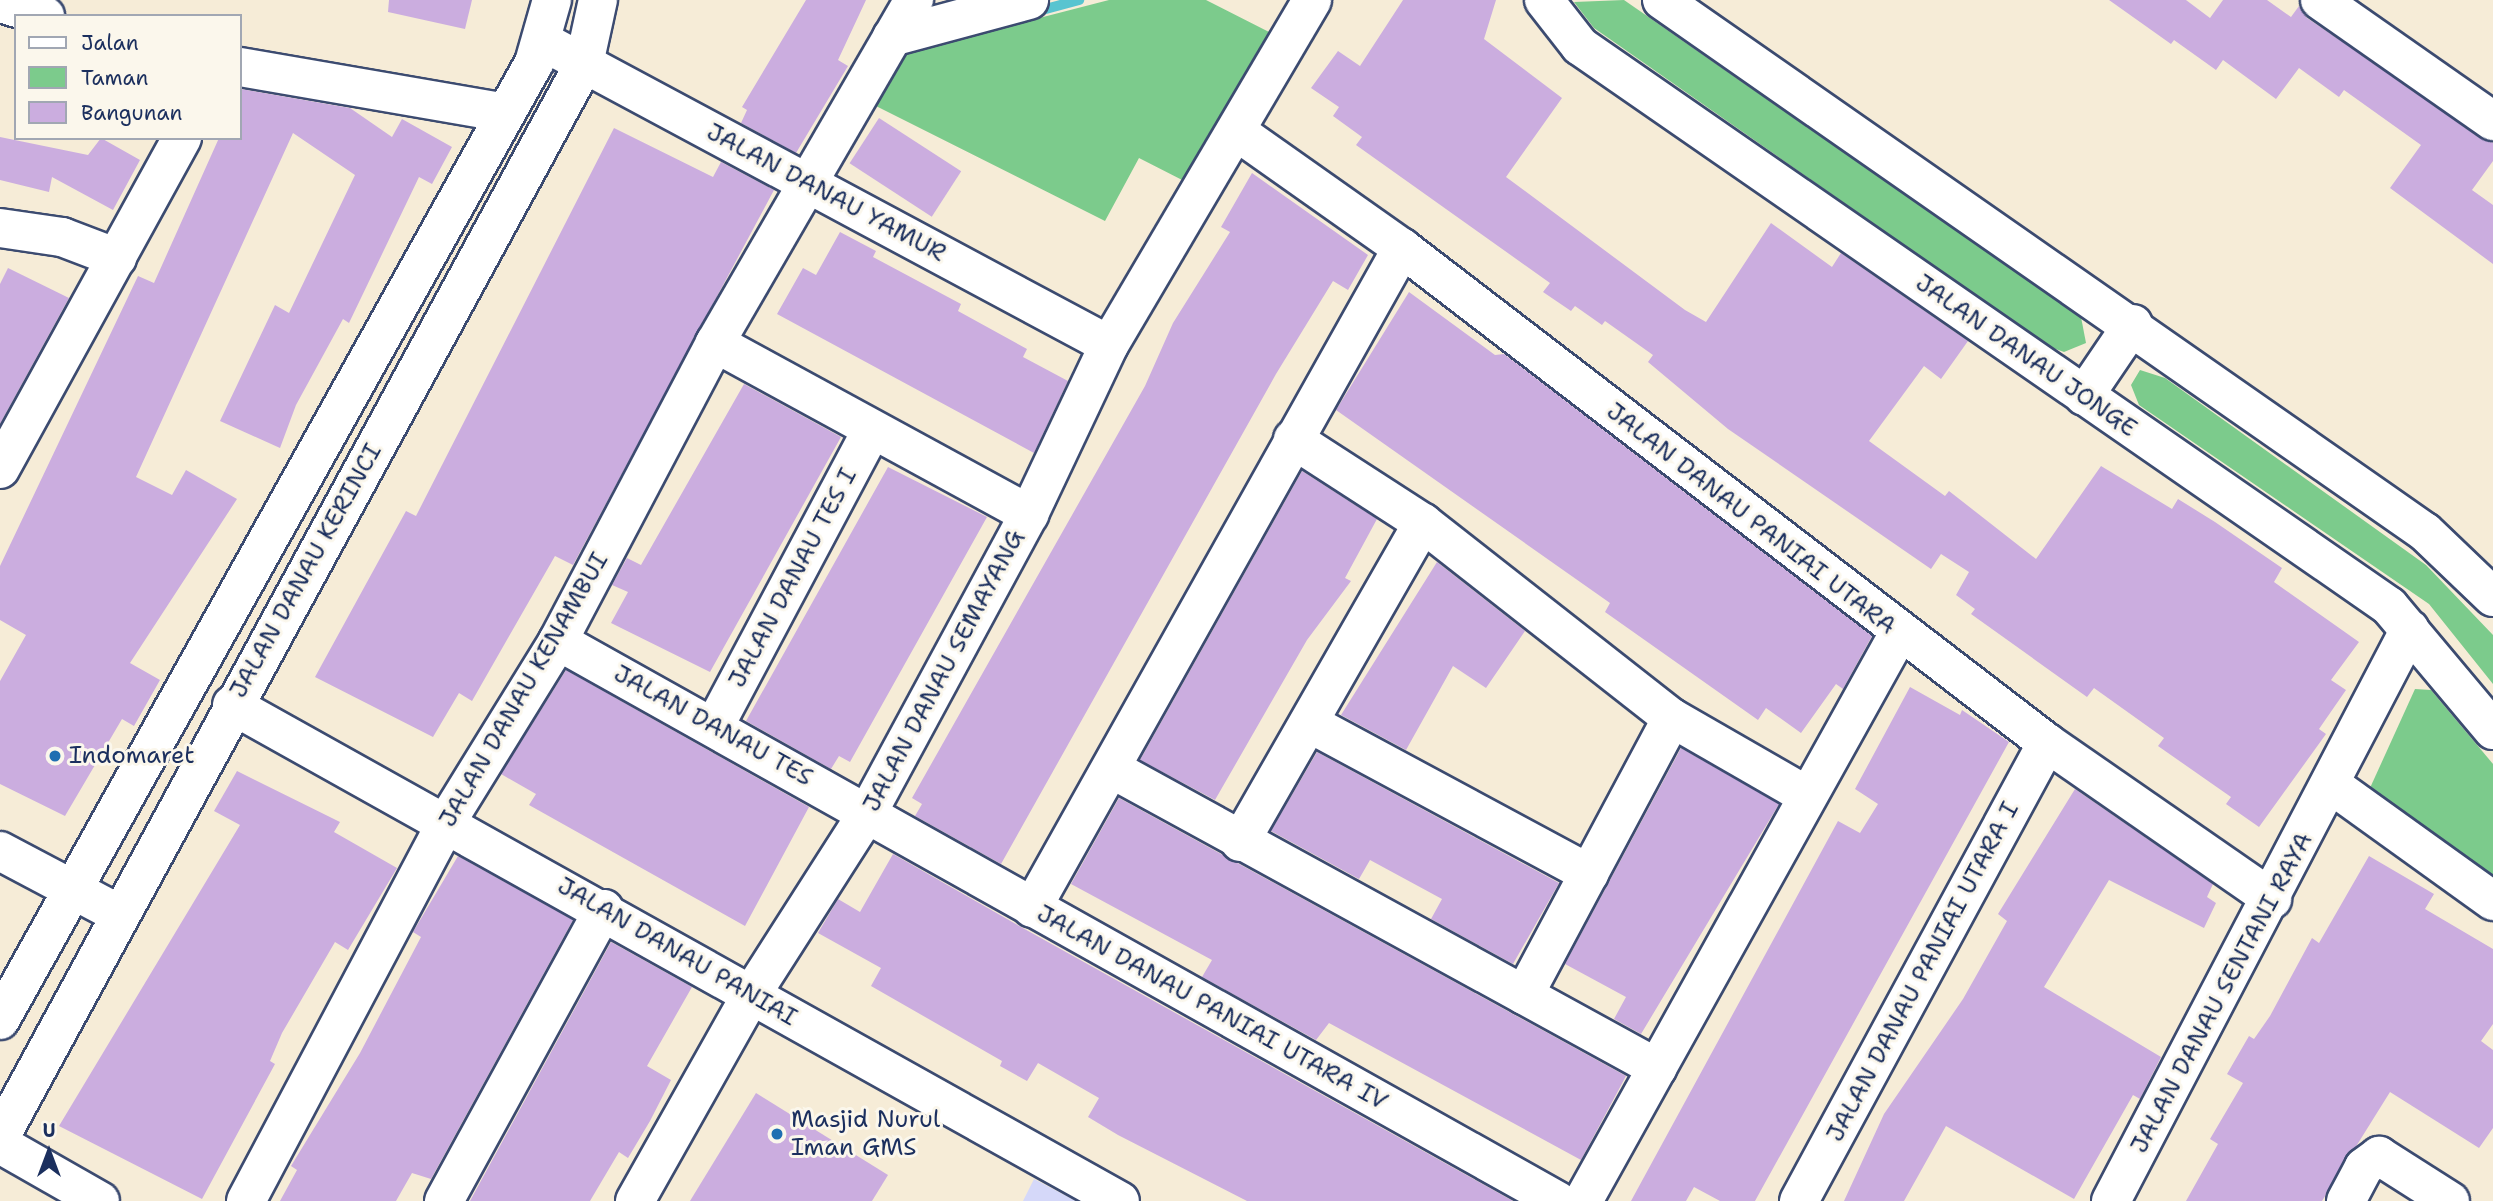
<!DOCTYPE html>
<html>
<head>
<meta charset="utf-8">
<style>
	body { margin:0 }
	#map { position:relative; width:2493px; height:1201px; overflow:hidden; background:#f6ecd7; font-family:"Shantell Sans",sans-serif }
	div>[style] { position:absolute }
	[style*='--x'] { left:calc(var(--x)*1px); top:calc(var(--y)*1px); width:calc(var(--w)*1px); rotate:calc(var(--a)*1deg) }
	.built>* { inset:0; background:#d5d8f9 }
	.green>* { inset:0; background:#7ccb8c }
	.stream>* { height:10px; margin:-5px; padding:0 5px; transform-origin:5px; border-radius:5px; background:#58c4d0 }
	.building>* { inset:0; background:#cbaddf; transform-origin:0 0 }
	.roads { filter:drop-shadow(2px 0 #3c4b70) drop-shadow(-2px 0 #3c4b70) drop-shadow(0 2px #3c4b70) drop-shadow(0 -2px #3c4b70) }
	.street>* { height:38px; margin:-19px; padding:0 19px; transform-origin:19px; border-radius:19px; background:#fff }
	.secondary>* { height:38px; margin:-19px; padding:0 19px; transform-origin:19px; border-radius:19px; background:#fff }
	.dots>* { width:19px; height:19px; translate:-50% -50%; box-sizing:border-box; border:4px solid #fbf7ec; border-radius:50% }
	span { translate:-50% -50%; white-space:nowrap; text-align:center; line-height:1.15; -webkit-text-stroke:6px #fbf7ec; paint-order:stroke }
	.street-label { font-size:24px; color:#1b2f5e }
	.poi-label { font-size:24px; color:#1b2f5e }
	.left { translate:0 -50%; text-align:left }
	.legend { position:absolute; left:14px; top:14px; width:228px; height:126px; box-sizing:border-box; background:#fbf7ec; border:2px solid #a1a7b3; margin:0; padding:9px 12px; list-style:none; font-size:21px; color:#1b2f5e }
	.legend li { display:flex; align-items:center; gap:14px; height:35px }
	.legend b { width:35px; border:2px solid #a1a7b3 }
	.north { position:absolute; left:14px; top:1117px; width:70px; height:70px; -webkit-text-stroke:5px #fbf7ec; paint-order:stroke; rotate:0deg; font-size:19px; font-weight:700; line-height:28px; text-align:center; color:#1b2f5e }
	.north::after { content:''; display:block; margin:auto; width:24px; height:32px; background:#1b2f5e; clip-path:polygon(50% 0,100% 100%,50% 72%,0 100%) }
</style>
</head>
<body>
<div id="map">
	<div class="built">
		<i style="clip-path:polygon(1034px 1179px,1076px 1201px,1023px 1201px)"></i>
	</div>
	<div class="green">
		<i style="clip-path:polygon(1109px 0,1206px 0,1277px 36px,1190px 184px,1139px 158px,1105px 221px,870px 103px,904px 53px)"></i>
		<i style="clip-path:polygon(1624px 0,2081px 317px,2086px 343px,2064px 352px,2050px 347px,1594px 28px,1574px 2px)"></i>
		<i style="clip-path:polygon(2140px 370px,2165px 378px,2426px 565px,2493px 635px,2493px 684px,2429px 604px,2139px 405px,2131px 385px)"></i>
		<i style="clip-path:polygon(2415px 689px,2431px 690px,2493px 764px,2493px 881px,2370px 788px)"></i>
	</div>
	<div class="stream">
		<i style="--x:1031;--y:13;--w:50;--a:-15.2"></i>
	</div>
	<div class="building">
		<i style="clip-path:polygon(389px 0,472px 0,465px 29px,388px 12px)"></i>
		<i style="clip-path:polygon(806px 0,866px 0,838px 60px,848px 66px,796px 153px,741px 123px,747px 110px,742px 107px)"></i>
		<i style="clip-path:polygon(1403px 0,1496px 0,1484px 39px,1562px 98px,1506px 177px,1685px 310px,1706px 322px,1771px 223px,1832px 267px,1841px 253px,1968px 341px,1941px 379px,1924px 366px,1869px 441px,1945px 496px,1949px 491px,2036px 559px,2101px 466px,2172px 509px,2178px 499px,2215px 522px,2282px 568px,2274px 582px,2359px 642px,2331px 680px,2346px 690px,2319px 729px,2326px 734px,2259px 827px,2226px 804px,2231px 797px,2158px 746px,2164px 738px,2094px 688px,2087px 697px,1971px 614px,1975px 609px,1956px 595px,1969px 572px,1941px 554px,1931px 569px,1728px 429px,1648px 362px,1653px 355px,1605px 321px,1602px 325px,1575px 306px,1571px 311px,1543px 292px,1550px 283px,1356px 145px,1362px 137px,1333px 116px,1339px 107px,1311px 88px,1338px 51px,1360px 66px)"></i>
		<i style="clip-path:polygon(2109px 0,2186px 0,2210px 18px,2223px 0,2267px 0,2291px 17px,2299px 6px,2307px 18px,2493px 143px,2493px 161px,2472px 190px,2493px 205px,2493px 264px,2390px 188px,2421px 145px,2344px 90px,2339px 97px,2299px 68px,2276px 99px,2223px 60px,2216px 70px,2174px 40px,2171px 44px)"></i>
		<i style="clip-path:polygon(241px 89px,350px 108px,392px 137px,402px 119px,452px 147px,432px 184px,419px 177px,349px 323px,343px 319px,296px 405px,280px 448px,220px 421px,275px 305px,289px 313px,355px 175px,293px 133px,136px 477px,172px 495px,186px 470px,237px 499px,130px 663px,160px 680px,134px 726px,122px 719px,65px 816px,0 784px,0 681px,26px 635px,0 620px,0 566px,138px 276px,154px 283px,219px 138px,240px 138px)"></i>
		<i style="left:879px;top:118px;width:98px;height:54px;rotate:33deg"></i>
		<i style="clip-path:polygon(614px 128px,713px 177px,721px 162px,774px 190px,573px 565px,555px 556px,472px 701px,459px 693px,433px 737px,315px 677px,406px 511px,416px 516px)"></i>
		<i style="clip-path:polygon(0 137px,88px 155px,101px 138px,140px 160px,113px 210px,52px 177px,49px 192px,0 180px)"></i>
		<i style="clip-path:polygon(1252px 173px,1368px 255px,1348px 290px,1333px 281px,1276px 374px,1001px 864px,915px 816px,922px 804px,912px 798px,1145px 386px,1173px 323px,1230px 232px,1221px 227px)"></i>
		<i style="clip-path:polygon(840px 232px,876px 251px,873px 257px,961px 304px,958px 311px,1027px 349px,1023px 357px,1068px 381px,1034px 453px,777px 314px,803px 268px,816px 275px)"></i>
		<i style="clip-path:polygon(8px 268px,69px 298px,0 424px,0 284px)"></i>
		<i style="clip-path:polygon(1409px 292px,1495px 355px,1504px 354px,1872px 636px,1843px 689px,1836px 684px,1801px 733px,1766px 708px,1758px 720px,1605px 612px,1610px 603px,1336px 410px)"></i>
		<i style="clip-path:polygon(744px 384px,841px 437px,710px 672px,611px 623px,628px 592px,612px 585px,627px 558px,641px 565px)"></i>
		<i style="clip-path:polygon(888px 467px,987px 517px,850px 762px,839px 756px,831px 769px,746px 721px)"></i>
		<i style="clip-path:polygon(1302px 471px,1377px 519px,1345px 578px,1351px 581px,1307px 640px,1215px 800px,1140px 760px)"></i>
		<i style="clip-path:polygon(1437px 562px,1525px 631px,1486px 688px,1453px 666px,1406px 750px,1341px 715px)"></i>
		<i style="clip-path:polygon(566px 670px,809px 807px,745px 926px,529px 805px,536px 794px,501px 774px)"></i>
		<i style="clip-path:polygon(1910px 687px,1960px 715px,1962px 710px,2009px 742px,1755px 1201px,1720px 1201px,1694px 1187px,1686px 1201px,1631px 1201px,1838px 821px,1860px 833px,1878px 804px,1855px 789px)"></i>
		<i style="clip-path:polygon(1681px 748px,1779px 804px,1641px 1034px,1614px 1019px,1626px 997px,1565px 964px)"></i>
		<i style="clip-path:polygon(1317px 752px,1559px 883px,1513px 964px,1431px 919px,1442px 899px,1370px 860px,1359px 879px,1271px 831px)"></i>
		<i style="clip-path:polygon(237px 771px,340px 822px,334px 832px,397px 868px,348px 950px,335px 942px,282px 1033px,270px 1061px,275px 1064px,202px 1199px,59px 1126px,240px 825px,214px 811px)"></i>
		<i style="clip-path:polygon(2075px 789px,2213px 884px,2207px 897px,2216px 903px,2204px 928px,2109px 880px,2044px 987px,2161px 1057px,2140px 1099px,2133px 1095px,2074px 1199px,1946px 1126px,1904px 1201px,1844px 1201px,1884px 1114px,1963px 999px,2007px 921px,1998px 914px)"></i>
		<i style="clip-path:polygon(1119px 798px,1626px 1076px,1581px 1160px,1329px 1023px,1316px 1040px,1202px 977px,1212px 960px,1071px 884px)"></i>
		<i style="clip-path:polygon(893px 854px,1021px 927px,1513px 1201px,1247px 1201px,1118px 1135px,1088px 1117px,1099px 1098px,1038px 1063px,1027px 1081px,1000px 1066px,1002px 1061px,871px 986px,881px 968px,818px 933px,838px 899px,860px 912px)"></i>
		<i style="clip-path:polygon(458px 856px,573px 920px,431px 1179px,412px 1173px,396px 1201px,280px 1201px,297px 1170px,291px 1166px,360px 1053px,421px 937px,413px 932px)"></i>
		<i style="clip-path:polygon(2369px 856px,2434px 894px,2425px 909px,2493px 949px,2493px 1024px,2481px 1041px,2493px 1050px,2493px 1128px,2479px 1148px,2390px 1092px,2322px 1201px,2186px 1201px,2218px 1144px,2210px 1139px,2243px 1083px,2227px 1074px,2249px 1036px,2254px 1039px,2270px 1016px,2312px 938px,2319px 943px)"></i>
		<i style="clip-path:polygon(611px 942px,692px 987px,647px 1066px,671px 1080px,650px 1121px,628px 1158px,619px 1152px,590px 1201px,470px 1201px)"></i>
		<i style="clip-path:polygon(756px 1093px,888px 1175px,872px 1201px,690px 1201px)"></i>
	</div>
	<div class="roads">
		<div class="street">
			<i style="--x:2320;--y:0;--w:211;--a:35"></i>
			<i style="--x:0;--y:3;--w:47;--a:16.1"></i>
			<i style="--x:892;--y:37;--w:142;--a:-15.1"></i>
			<i style="--x:542;--y:41;--w:643;--a:28.2"></i>
			<i style="--x:240;--y:67;--w:269;--a:9.8"></i>
			<i style="--x:1236;--y:131;--w:203;--a:35.2"></i>
			<i style="--x:1402;--y:248;--w:813;--a:37.5"></i>
			<i style="--x:2047;--y:743;--w:274;--a:34.7"></i>
			<i style="--x:0;--y:228;--w:63;--a:8.3"></i>
			<i style="--x:62;--y:237;--w:59;--a:20.9"></i>
			<i style="--x:715;--y:343;--w:358;--a:28.6"></i>
			<i style="--x:1293;--y:439;--w:155;--a:32.9"></i>
			<i style="--x:1423;--y:523;--w:316;--a:38.1"></i>
			<i style="--x:1672;--y:718;--w:155;--a:29.9"></i>
			<i style="--x:0;--y:469;--w:378;--a:-61.2"></i>
			<i style="--x:558;--y:641;--w:1146;--a:29.25"></i>
			<i style="--x:232;--y:705;--w:1017;--a:29.19"></i>
			<i style="--x:1311;--y:724;--w:316;--a:28.3"></i>
			<i style="--x:715;--y:725;--w:333;--a:-62"></i>
			<i style="--x:1112;--y:769;--w:622;--a:28.75"></i>
			<i style="--x:2333;--y:786;--w:197;--a:35.7"></i>
			<i style="--x:1240;--y:842;--w:368;--a:-60.2"></i>
			<i style="--x:0;--y:851;--w:132;--a:27.9"></i>
			<i style="--x:1032;--y:908;--w:757;--a:-60.72"></i>
			<i style="--x:1524;--y:995;--w:314;--a:-61.9"></i>
			<i style="--x:0;--y:1144;--w:115;--a:29.7"></i>
			<i style="--x:246;--y:1201;--w:430;--a:-62.1"></i>
			<i style="--x:447;--y:821;--w:211;--a:-58.3"></i>
			<i style="--x:558;--y:641;--w:337;--a:-62.2"></i>
			<i style="--x:715;--y:343;--w:397;--a:-59.9"></i>
			<i style="--x:444;--y:1201;--w:333;--a:-61.3"></i>
			<i style="--x:635;--y:1201;--w:236;--a:-60.6"></i>
			<i style="--x:751;--y:995;--w:217;--a:-57.4"></i>
			<i style="--x:868;--y:812;--w:339;--a:-61.6"></i>
			<i style="--x:1029;--y:514;--w:187;--a:-64.7"></i>
			<i style="--x:1109;--y:345;--w:400;--a:-59.5"></i>
			<i style="--x:1583;--y:1201;--w:650;--a:-60.91"></i>
			<i style="--x:1799;--y:1201;--w:521;--a:-61.57"></i>
			<i style="--x:2111;--y:1201;--w:645;--a:-62.4"></i>
			<i style="--x:2346;--y:1201;--w:38;--a:-62"></i>
			<i style="--x:2364;--y:1167;--w:19;--a:-36"></i>
			<i style="--x:2379;--y:1156;--w:84;--a:32.4"></i>
		</div>
		<div class="secondary">
			<i style="--x:1544;--y:0;--w:58;--a:52"></i>
			<i style="--x:1580;--y:46;--w:984;--a:34.69"></i>
			<i style="--x:2389;--y:606;--w:162;--a:50"></i>
			<i style="--x:1662;--y:0;--w:930;--a:34.89"></i>
			<i style="--x:2425;--y:532;--w:94;--a:43.7"></i>
			<i style="--x:2084;--y:396;--w:87;--a:-55.8"></i>
			<i style="--x:0;--y:1020;--w:1096;--a:-60.84"></i>
			<i style="--x:534;--y:63;--w:66;--a:-74.1"></i>
			<i style="--x:0;--y:1137;--w:1222;--a:-61.44"></i>
			<i style="--x:584;--y:64;--w:66;--a:-77.7"></i>
		</div>
	</div>
	<div class="dots">
		<i style="left:55px;top:756px;background:#1f6fb2"></i>
		<i style="left:777px;top:1134px;background:#1f6fb2"></i>
	</div>
	<div class="street-label">
		<span style="left:826px;top:193px;rotate:28deg">JALAN DANAU YAMUR</span>
		<span style="left:2026px;top:356px;rotate:35deg">JALAN DANAU JONGE</span>
		<span style="left:1751px;top:519px;rotate:38deg">JALAN DANAU PANIAI UTARA</span>
		<span style="left:306px;top:571px;rotate:-61deg">JALAN DANAU KERINCI</span>
		<span style="left:793px;top:578px;rotate:-62deg">JALAN DANAU TES I</span>
		<span style="left:944px;top:671px;rotate:-62deg">JALAN DANAU SEMAYANG</span>
		<span style="left:524px;top:690px;rotate:-60deg">JALAN DANAU KENAMBUI</span>
		<span style="left:713px;top:726px;rotate:29deg">JALAN DANAU TES</span>
		<span style="left:677px;top:952px;rotate:30deg">JALAN DANAU PANIAI</span>
		<span style="left:1923px;top:972px;rotate:-62deg">JALAN DANAU PANIAI UTARA I</span>
		<span style="left:2222px;top:993px;rotate:-62deg">JALAN DANAU SENTANI RAYA</span>
		<span style="left:1212px;top:1008px;rotate:29deg">JALAN DANAU PANIAI UTARA IV</span>
	</div>
	<div class="poi-label">
		<span class="left" style="left:69px;top:756px">Indomaret</span>
		<span class="left" style="left:791px;top:1134px">Masjid Nurul<br>Iman GMS</span>
	</div>
	<ul class="legend">
	<li><b style="height:9px;background:#fff"></b>Jalan</li>
	<li><b style="height:19px;background:#7ccb8c"></b>Taman</li>
	<li><b style="height:19px;background:#cbaddf"></b>Bangunan</li>
	</ul>
	<div class="north">U</div>
</div>
</body>
</html>
